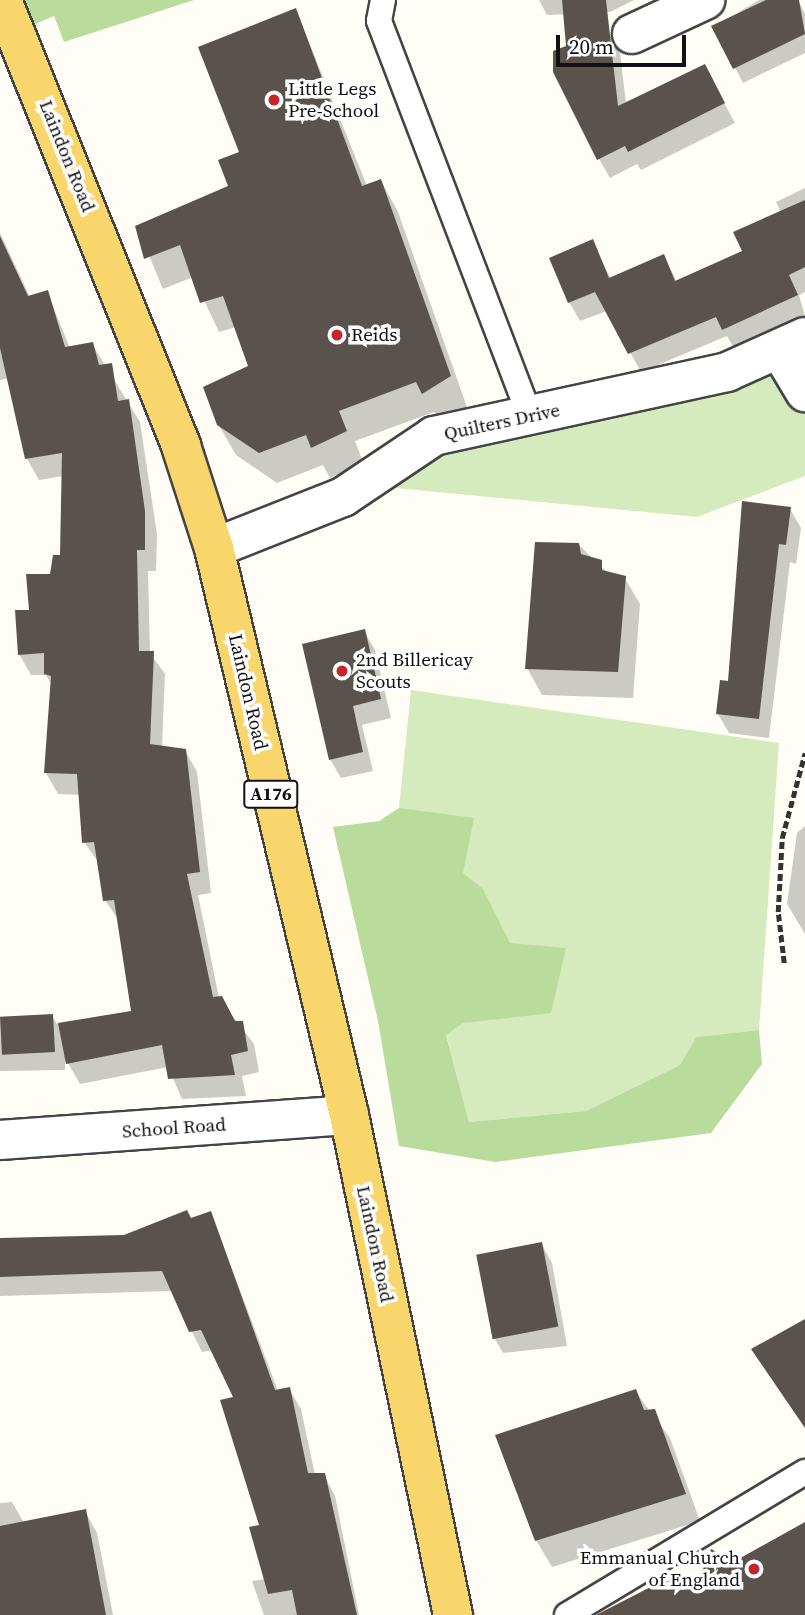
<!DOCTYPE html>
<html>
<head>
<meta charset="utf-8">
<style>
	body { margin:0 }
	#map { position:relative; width:805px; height:1615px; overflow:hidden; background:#fffdf5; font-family:"Source Serif 4",serif }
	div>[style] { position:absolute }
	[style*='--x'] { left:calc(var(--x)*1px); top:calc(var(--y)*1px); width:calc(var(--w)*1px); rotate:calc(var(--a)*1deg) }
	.green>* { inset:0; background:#d5ebbd }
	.forest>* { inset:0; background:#b9dc9c }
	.shadow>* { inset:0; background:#0003 }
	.building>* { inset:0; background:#5a524d; transform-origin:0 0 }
	.path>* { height:4.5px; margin-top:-2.25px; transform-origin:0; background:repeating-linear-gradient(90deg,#333 0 7px,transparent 0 10.5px) }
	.roads { filter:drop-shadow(2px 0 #444) drop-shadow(-2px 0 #444) drop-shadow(0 2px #444) drop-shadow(0 -2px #444) }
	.lane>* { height:24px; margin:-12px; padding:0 12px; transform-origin:12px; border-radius:12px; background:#fff }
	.street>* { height:38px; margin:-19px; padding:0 19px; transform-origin:19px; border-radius:19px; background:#fff }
	.primary>* { height:38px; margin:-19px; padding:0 19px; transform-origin:19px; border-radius:19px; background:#f9d66b }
	.dots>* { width:19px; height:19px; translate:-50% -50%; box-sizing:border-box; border:4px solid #fff; border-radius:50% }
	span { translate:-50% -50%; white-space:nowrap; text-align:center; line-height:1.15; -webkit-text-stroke:7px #fff; paint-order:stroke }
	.shield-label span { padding:2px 5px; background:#fff; border:2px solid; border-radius:5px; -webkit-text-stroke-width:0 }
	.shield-label { font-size:18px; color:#111; font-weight:700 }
	.poi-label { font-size:19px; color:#111 }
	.left { translate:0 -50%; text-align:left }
	.right { translate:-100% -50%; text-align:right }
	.street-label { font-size:19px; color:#111 }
	.scale { position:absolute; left:556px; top:35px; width:130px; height:32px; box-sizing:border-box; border:4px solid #111; border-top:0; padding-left:9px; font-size:21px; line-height:24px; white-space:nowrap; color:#111; -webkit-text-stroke:5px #fff; paint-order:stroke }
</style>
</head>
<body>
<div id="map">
	<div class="green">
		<i style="clip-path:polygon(787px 363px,805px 392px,805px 476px,697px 517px,385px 487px,442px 449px)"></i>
		<i style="clip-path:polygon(411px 690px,779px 743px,759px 1030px,696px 1037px,680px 1065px,586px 1111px,469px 1122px,411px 900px,399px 808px)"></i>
	</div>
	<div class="forest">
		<i style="clip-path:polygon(2px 0,194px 0,64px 42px,54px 16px,16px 32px)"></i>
		<i style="clip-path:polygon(399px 808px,474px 818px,463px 873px,483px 889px,510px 943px,566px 948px,551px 1013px,463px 1023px,446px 1035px,469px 1122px,586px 1111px,680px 1065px,696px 1037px,759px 1030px,762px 1064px,711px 1133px,495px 1162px,399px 1146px,378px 1021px,333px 827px,379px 821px)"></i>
	</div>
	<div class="shadow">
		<i style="clip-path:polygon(539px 0,634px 0,610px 12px,547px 15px)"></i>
		<i style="clip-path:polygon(759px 0,798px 0,805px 14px,805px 53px,743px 83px,714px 27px)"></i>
		<i style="clip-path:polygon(296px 10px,367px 186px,381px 181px,398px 212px,467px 407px,441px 423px,434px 412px,355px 441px,363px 462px,330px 478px,323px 465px,277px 483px,236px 455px,218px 424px,250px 367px,236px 327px,219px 332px,193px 277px,163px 289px,137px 227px,230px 187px)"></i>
		<i style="clip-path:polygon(609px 33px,620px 52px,626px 104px,715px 86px,735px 123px,641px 170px,637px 164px,610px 178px,599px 159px)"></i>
		<i style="clip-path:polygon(805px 188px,805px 292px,799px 295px,805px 316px,734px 348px,727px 336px,641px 372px,607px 311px,580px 321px,569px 302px,592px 241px,611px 279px,664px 256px,677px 282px,744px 252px,781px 212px,776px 202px)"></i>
		<i style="clip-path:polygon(0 233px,30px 297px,47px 292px,70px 348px,92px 344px,140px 422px,157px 534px,156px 571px,148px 571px,150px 653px,165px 674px,162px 747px,185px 750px,197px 772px,211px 893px,198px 895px,219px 998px,254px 1044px,259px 1072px,242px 1076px,246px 1096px,182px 1099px,168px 1067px,80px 1084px,65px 1058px,65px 1070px,0 1071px,0 1017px,52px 1016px,57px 1024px,133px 1013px,119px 921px,105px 900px,99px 863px,84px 842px,81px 795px,58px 794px,46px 773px,52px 685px,46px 675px,31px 675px,19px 654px,31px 612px,62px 557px,63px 476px,39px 480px,27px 459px,9px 378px,0 380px)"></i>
		<i style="clip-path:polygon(790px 509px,801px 528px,796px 564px,790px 562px,769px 738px,729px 733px,718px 714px)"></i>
		<i style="clip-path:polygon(578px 544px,608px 573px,624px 577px,640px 604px,633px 698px,542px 695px,527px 668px)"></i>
		<i style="clip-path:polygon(364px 631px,375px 650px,391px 718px,362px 725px,373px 771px,341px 778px,330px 759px)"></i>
		<i style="clip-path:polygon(805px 826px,805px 934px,787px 904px,797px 833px)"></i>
		<i style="clip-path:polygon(211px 1213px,278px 1391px,289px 1389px,301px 1409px,315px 1475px,324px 1475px,335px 1496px,359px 1615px,264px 1615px,252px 1581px,265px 1579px,261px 1526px,235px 1399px,213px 1350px,202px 1352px,172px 1291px,0 1296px,0 1240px,125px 1237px)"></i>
		<i style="clip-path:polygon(541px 1243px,552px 1263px,567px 1346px,503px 1353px,492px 1334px)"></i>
		<i style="clip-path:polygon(635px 1391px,670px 1438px,700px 1521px,552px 1567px,536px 1540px)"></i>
		<i style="clip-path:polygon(12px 1502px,24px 1523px,85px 1511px,97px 1533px,113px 1615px,0 1615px,0 1503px)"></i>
		<i style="clip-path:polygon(805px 1524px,805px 1615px,610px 1615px,615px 1606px,670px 1579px,697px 1589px)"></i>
	</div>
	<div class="building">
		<i style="clip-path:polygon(562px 0,606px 0,618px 106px,705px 64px,725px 103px,628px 152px,625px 146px,597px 160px,553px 72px,553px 51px,566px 46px)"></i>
		<i style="clip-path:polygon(766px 0,799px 0,805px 34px,733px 69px,711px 26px)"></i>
		<i style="clip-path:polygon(296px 8px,362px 186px,381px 179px,451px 376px,422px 394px,416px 382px,339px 411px,347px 431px,311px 448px,306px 435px,259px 453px,217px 425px,203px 387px,248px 366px,223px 296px,200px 303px,180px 245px,144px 259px,135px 226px,228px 186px,218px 160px,239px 152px,198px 47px)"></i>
		<i style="clip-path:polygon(805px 200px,805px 267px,789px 275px,798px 295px,722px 330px,716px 317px,628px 354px,595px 292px,568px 303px,549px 258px,593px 239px,609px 278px,664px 254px,675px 281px,742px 251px,733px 232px)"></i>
		<i style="clip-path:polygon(0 236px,28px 296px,48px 290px,65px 347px,93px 342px,99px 365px,112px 363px,118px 401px,129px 399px,145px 511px,145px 550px,137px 550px,139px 651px,154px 651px,150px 744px,186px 749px,200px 872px,187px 874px,213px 997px,222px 996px,235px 1021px,243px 1021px,248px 1051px,231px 1055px,235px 1075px,168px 1079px,162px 1045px,66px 1064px,58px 1023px,131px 1011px,114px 900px,103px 901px,94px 842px,82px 843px,77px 774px,44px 773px,51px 676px,44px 674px,44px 653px,18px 655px,15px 610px,29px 610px,26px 574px,50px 574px,53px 555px,60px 555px,62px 453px,25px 459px,0 348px)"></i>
		<i style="clip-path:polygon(742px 501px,791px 507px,786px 545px,779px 544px,759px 719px,716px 714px,720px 680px,728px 681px)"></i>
		<i style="clip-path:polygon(535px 542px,579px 543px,581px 554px,602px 560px,602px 570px,626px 576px,618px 672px,525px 669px)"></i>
		<i style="clip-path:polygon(365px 629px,381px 699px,353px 706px,363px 752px,329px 760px,302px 644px)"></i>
		<i style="left:53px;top:1014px;width:38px;height:53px;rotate:87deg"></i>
		<i style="clip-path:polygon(187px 1210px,191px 1218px,211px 1211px,275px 1390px,290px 1387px,308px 1473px,325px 1473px,357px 1615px,297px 1615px,292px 1590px,268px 1594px,249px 1527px,259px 1525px,220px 1400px,233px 1397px,201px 1330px,189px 1332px,162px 1271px,0 1277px,0 1238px,124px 1235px)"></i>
		<i style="left:542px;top:1242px;width:86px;height:67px;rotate:79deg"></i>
		<i style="clip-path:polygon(805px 1319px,805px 1428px,751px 1349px)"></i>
		<i style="clip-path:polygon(636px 1389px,644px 1410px,655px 1409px,686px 1494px,535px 1541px,495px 1435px)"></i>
		<i style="clip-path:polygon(86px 1509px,106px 1615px,0 1615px,0 1526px)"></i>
		<i style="clip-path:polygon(805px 1522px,805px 1615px,596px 1615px,670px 1577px,696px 1587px,711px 1549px,735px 1561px)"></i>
	</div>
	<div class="path">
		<i style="--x:784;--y:963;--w:51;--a:-96.7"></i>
		<i style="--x:778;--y:912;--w:74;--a:-86.9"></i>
		<i style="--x:782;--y:838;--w:88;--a:-74.9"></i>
	</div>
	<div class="roads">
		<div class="lane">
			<i style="--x:383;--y:0;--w:21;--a:101"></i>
			<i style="--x:379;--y:21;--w:423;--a:69.1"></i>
			<i style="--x:567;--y:1615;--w:278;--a:-31"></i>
		</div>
		<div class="street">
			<i style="--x:632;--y:34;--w:81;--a:-25"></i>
			<i style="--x:781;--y:352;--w:47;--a:59"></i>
			<i style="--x:214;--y:548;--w:139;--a:-21.6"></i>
			<i style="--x:343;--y:497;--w:110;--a:-33.8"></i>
			<i style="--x:434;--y:436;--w:300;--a:-12.3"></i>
			<i style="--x:727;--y:372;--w:85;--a:-24.2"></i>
			<i style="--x:0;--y:1140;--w:350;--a:-4.1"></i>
		</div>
		<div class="primary">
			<i style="--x:2;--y:0;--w:481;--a:68.1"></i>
			<i style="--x:181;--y:446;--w:107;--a:72.1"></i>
			<i style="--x:214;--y:548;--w:583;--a:76.61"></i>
			<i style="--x:349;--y:1115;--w:511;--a:78.25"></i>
		</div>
	</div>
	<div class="dots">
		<i style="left:274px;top:100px;background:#c4262e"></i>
		<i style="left:337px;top:335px;background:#c4262e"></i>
		<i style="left:342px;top:671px;background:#c4262e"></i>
		<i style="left:754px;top:1569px;background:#c4262e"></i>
	</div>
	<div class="shield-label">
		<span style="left:271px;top:794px">A176</span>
	</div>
	<div class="poi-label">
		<span class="left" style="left:288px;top:100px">Little Legs<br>Pre-School</span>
		<span class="left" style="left:351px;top:335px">Reids</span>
		<span class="left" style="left:356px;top:671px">2nd Billericay<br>Scouts</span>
		<span class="right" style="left:740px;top:1569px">Emmanual Church<br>of England</span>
	</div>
	<div class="street-label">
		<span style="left:67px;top:156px;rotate:68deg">Laindon Road</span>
		<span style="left:502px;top:422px;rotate:-12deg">Quilters Drive</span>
		<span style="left:248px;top:692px;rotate:77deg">Laindon Road</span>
		<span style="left:174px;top:1128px;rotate:-4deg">School Road</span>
		<span style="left:375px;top:1244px;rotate:78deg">Laindon Road</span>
	</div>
	<div class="scale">20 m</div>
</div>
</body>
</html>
